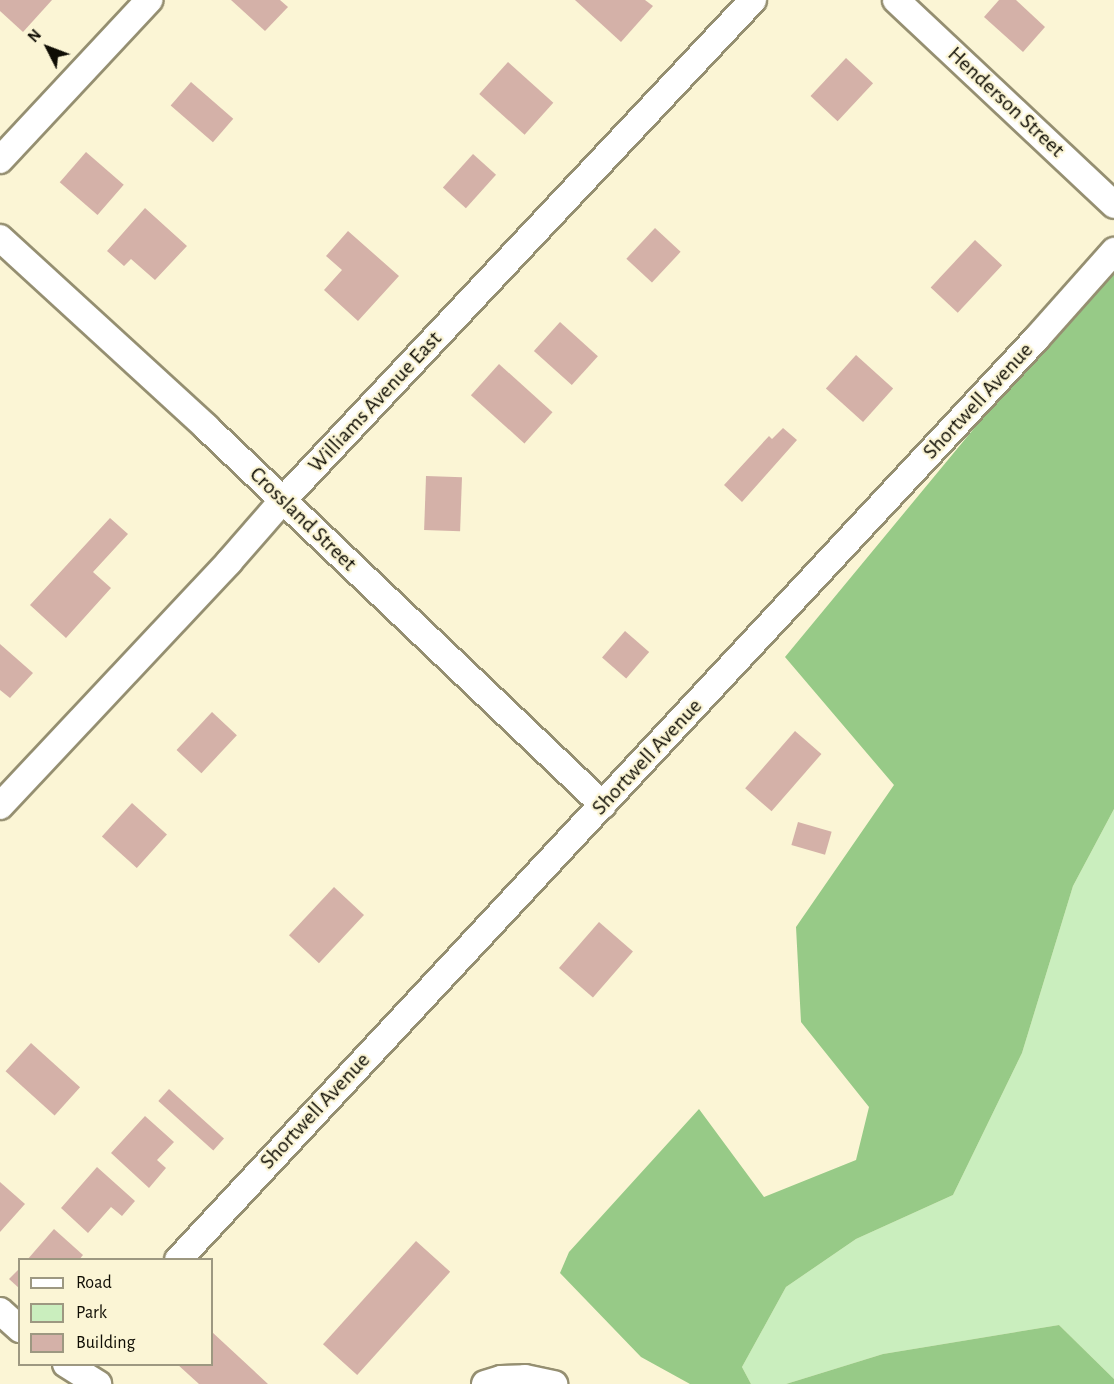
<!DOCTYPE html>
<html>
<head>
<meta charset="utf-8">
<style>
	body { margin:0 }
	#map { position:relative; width:1114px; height:1384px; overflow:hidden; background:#fbf5d5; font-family:"Alegreya Sans",sans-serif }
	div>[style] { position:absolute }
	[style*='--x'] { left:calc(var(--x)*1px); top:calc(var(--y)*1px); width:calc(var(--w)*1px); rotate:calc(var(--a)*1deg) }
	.green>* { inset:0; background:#caeebe }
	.forest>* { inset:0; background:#97ca87 }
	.building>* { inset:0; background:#d4b1a8; transform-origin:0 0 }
	.roads { filter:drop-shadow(2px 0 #958f71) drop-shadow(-2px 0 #958f71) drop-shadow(0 2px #958f71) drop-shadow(0 -2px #958f71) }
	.street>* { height:26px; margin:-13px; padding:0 13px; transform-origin:13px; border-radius:13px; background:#fff }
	span { translate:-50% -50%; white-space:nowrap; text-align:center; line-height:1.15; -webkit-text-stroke:4.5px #fbf5d5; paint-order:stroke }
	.street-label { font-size:22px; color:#0f0d04 }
	.legend { position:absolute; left:18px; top:1258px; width:195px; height:108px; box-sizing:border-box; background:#fbf5d5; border:2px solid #9d9881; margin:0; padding:8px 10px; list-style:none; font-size:18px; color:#0f0d04 }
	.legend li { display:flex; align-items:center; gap:12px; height:30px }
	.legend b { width:30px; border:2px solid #9d9881 }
	.north { position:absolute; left:18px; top:18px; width:60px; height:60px; -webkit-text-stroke:4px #fbf5d5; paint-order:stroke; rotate:312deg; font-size:16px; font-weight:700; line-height:24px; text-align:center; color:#0f0d04 }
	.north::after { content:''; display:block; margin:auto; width:21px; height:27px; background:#0f0d04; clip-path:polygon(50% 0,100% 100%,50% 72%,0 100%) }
</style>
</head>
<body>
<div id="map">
	<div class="green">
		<i style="clip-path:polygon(1114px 809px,1114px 1379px,1059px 1325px,883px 1354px,786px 1384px,751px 1384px,742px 1367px,786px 1287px,856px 1239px,953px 1195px,1022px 1053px,1073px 886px)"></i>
	</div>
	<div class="forest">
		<i style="clip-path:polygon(1114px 274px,1114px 809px,1073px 886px,1022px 1053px,953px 1195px,856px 1239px,786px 1287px,742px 1367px,751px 1384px,690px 1384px,641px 1357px,560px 1273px,569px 1252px,699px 1109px,764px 1197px,856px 1160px,869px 1107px,801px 1022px,796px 927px,894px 785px,785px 657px,976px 426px)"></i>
		<i style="clip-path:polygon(1059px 1325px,1114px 1379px,1114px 1384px,786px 1384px,883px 1354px)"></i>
	</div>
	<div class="building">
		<i style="clip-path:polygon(0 0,52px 0,23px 32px,0 11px)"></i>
		<i style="clip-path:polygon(231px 0,280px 0,288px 7px,265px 31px)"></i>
		<i style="clip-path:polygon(575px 0,645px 0,653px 6px,621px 42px)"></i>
		<i style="clip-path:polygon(999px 0,1016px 0,1045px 27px,1023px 52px,984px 17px)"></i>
		<i style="left:846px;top:58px;width:37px;height:52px;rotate:43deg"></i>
		<i style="left:508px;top:62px;width:61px;height:43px;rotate:42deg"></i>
		<i style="left:191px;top:82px;width:56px;height:31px;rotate:41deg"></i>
		<i style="left:86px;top:152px;width:50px;height:40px;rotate:41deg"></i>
		<i style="left:473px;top:154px;width:31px;height:45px;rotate:42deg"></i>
		<i style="clip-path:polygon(145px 208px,187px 246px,155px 280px,131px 259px,124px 266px,107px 251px)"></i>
		<i style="left:655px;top:228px;width:35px;height:42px;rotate:43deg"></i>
		<i style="clip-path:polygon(348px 231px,399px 276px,358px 321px,324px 290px,342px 270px,326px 256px)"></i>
		<i style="left:975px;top:240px;width:37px;height:65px;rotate:43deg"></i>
		<i style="left:560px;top:322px;width:51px;height:39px;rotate:42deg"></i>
		<i style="left:856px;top:355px;width:50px;height:45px;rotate:42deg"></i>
		<i style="left:499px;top:364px;width:72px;height:42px;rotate:42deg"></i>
		<i style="clip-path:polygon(783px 428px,797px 440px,742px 502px,724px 485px,769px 436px,772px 439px)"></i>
		<i style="left:426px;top:476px;width:36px;height:54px;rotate:2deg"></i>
		<i style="clip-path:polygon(110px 518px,128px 534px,93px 572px,111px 588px,66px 638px,30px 605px)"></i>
		<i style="left:625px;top:631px;width:32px;height:35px;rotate:41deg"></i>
		<i style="clip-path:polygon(0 644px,33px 673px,10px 698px,0 690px)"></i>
		<i style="left:212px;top:712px;width:34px;height:52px;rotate:43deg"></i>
		<i style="left:795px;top:731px;width:35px;height:76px;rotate:41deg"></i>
		<i style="left:132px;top:803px;width:47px;height:45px;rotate:42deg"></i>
		<i style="left:798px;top:822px;width:35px;height:24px;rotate:16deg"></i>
		<i style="left:334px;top:887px;width:41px;height:66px;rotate:43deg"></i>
		<i style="left:599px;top:922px;width:45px;height:61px;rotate:41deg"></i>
		<i style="left:31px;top:1043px;width:66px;height:38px;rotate:42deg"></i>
		<i style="left:169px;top:1089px;width:74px;height:16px;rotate:42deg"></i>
		<i style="clip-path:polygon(145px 1116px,174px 1142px,157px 1160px,166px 1168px,149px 1188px,111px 1153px)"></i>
		<i style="clip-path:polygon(97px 1167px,135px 1201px,122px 1216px,111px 1207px,88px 1233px,61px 1208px)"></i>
		<i style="clip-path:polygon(0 1182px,25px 1204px,0 1232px)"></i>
		<i style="clip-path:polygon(54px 1229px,83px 1255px,79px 1260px,27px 1260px)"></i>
		<i style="left:416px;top:1241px;width:46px;height:139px;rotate:42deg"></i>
		<i style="clip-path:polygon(20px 1268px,20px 1289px,9px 1279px)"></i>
		<i style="clip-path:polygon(212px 1332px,268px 1384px,199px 1384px,177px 1364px,212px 1364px)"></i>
	</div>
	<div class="roads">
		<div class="street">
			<i style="--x:896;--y:0;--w:299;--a:43.2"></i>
			<i style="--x:0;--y:160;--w:219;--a:-47"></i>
			<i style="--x:0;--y:238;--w:280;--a:42.5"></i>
			<i style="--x:206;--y:427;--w:548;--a:43.6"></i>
			<i style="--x:0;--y:806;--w:335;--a:-46.8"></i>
			<i style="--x:229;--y:562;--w:82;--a:-48.9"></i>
			<i style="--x:283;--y:500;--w:686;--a:-46.77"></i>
			<i style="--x:178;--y:1260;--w:1259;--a:-47.03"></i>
			<i style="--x:1036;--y:339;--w:118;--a:-48.4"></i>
			<i style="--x:0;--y:1311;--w:27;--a:42"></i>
			<i style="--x:66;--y:1364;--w:38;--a:32"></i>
			<i style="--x:485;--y:1384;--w:17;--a:-17"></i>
			<i style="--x:501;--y:1379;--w:24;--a:-2"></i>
			<i style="--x:525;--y:1378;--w:30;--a:12"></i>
		</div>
	</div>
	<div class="street-label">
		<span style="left:1006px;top:102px;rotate:43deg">Henderson Street</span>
		<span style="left:978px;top:401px;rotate:-47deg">Shortwell Avenue</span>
		<span style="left:375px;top:402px;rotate:-47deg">Williams Avenue East</span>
		<span style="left:303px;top:519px;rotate:44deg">Crossland Street</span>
		<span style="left:647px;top:757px;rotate:-47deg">Shortwell Avenue</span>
		<span style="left:315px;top:1111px;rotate:-47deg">Shortwell Avenue</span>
	</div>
	<ul class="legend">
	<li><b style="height:8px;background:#fff"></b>Road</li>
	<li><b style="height:16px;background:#caeebe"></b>Park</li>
	<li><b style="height:16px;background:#d4b1a8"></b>Building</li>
	</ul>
	<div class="north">N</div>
</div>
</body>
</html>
